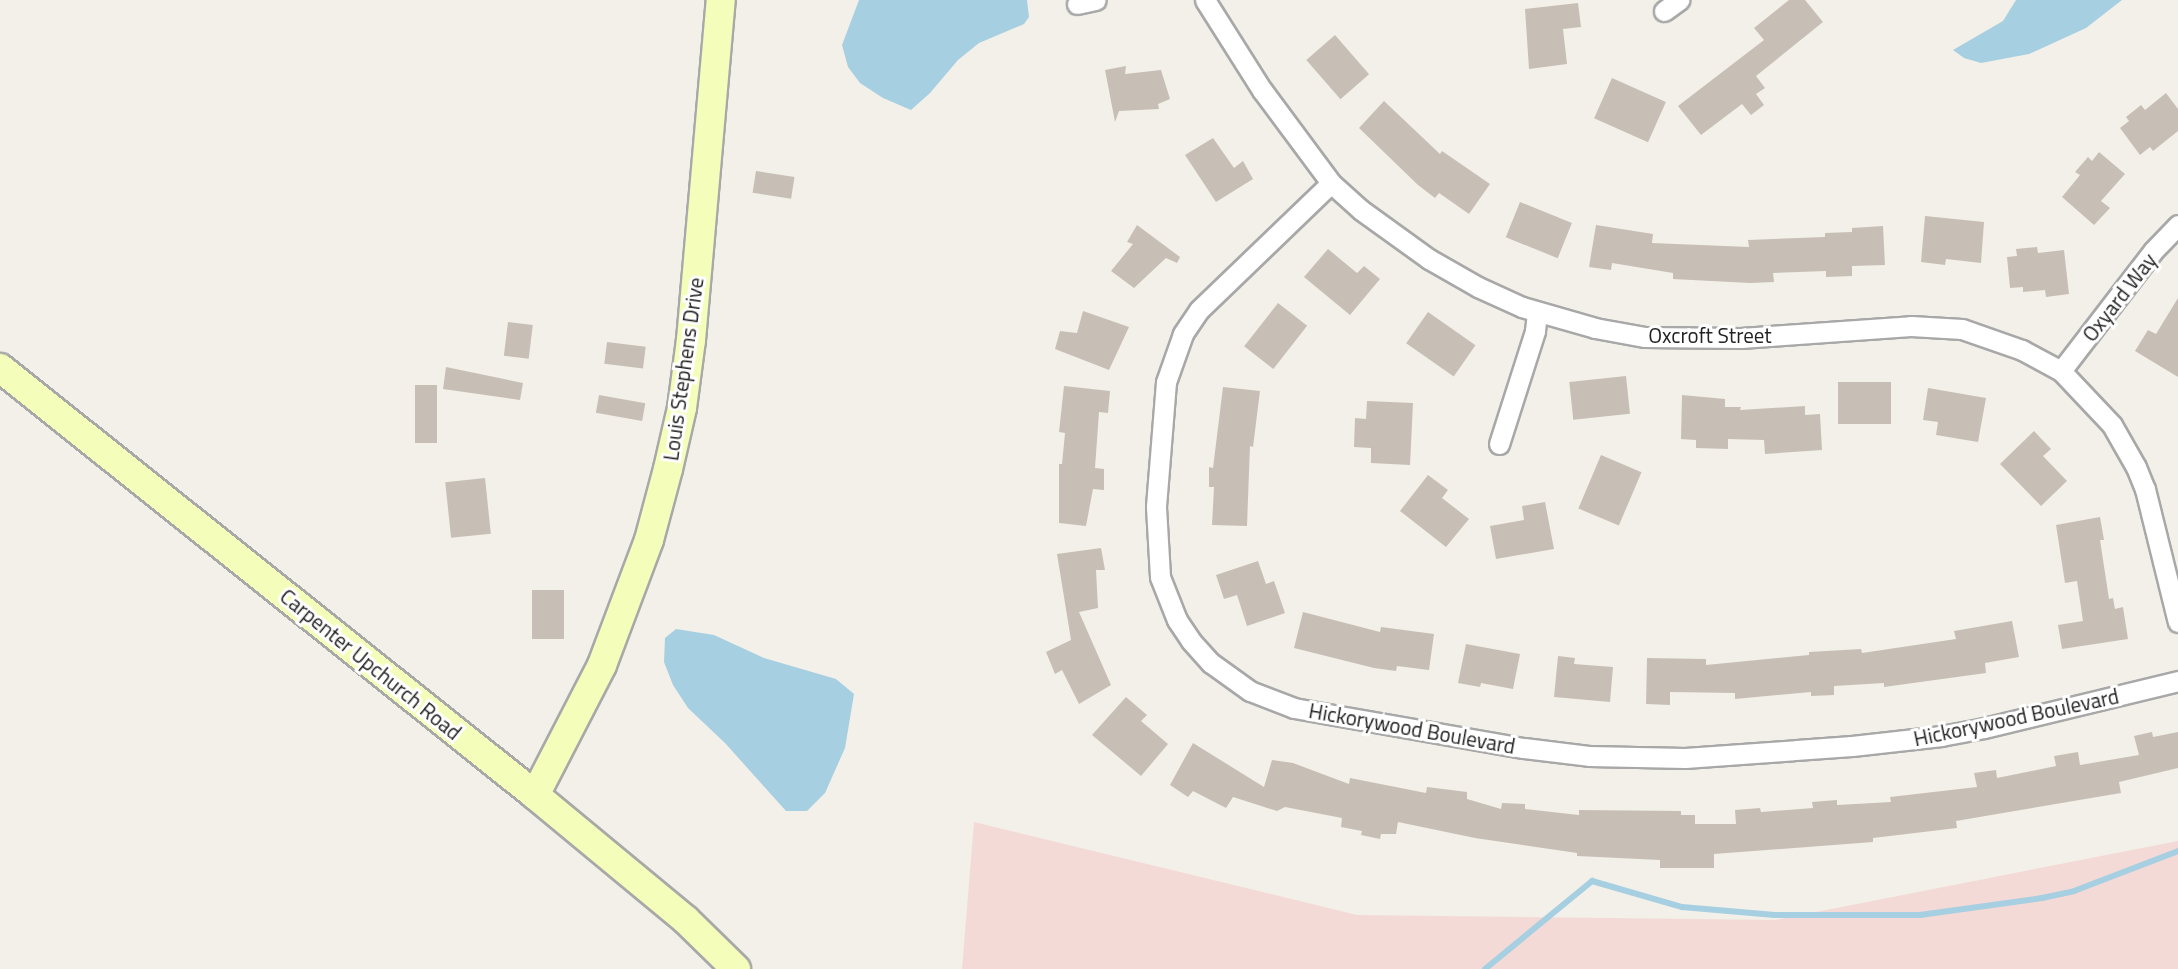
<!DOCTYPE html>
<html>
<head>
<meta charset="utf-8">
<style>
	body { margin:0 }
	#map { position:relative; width:2178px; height:969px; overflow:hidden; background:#f2f0e8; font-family:"Titillium Web",sans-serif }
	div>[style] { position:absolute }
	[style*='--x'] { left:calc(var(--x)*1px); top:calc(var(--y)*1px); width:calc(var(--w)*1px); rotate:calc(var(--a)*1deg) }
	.commercial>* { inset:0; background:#f3dad6 }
	.water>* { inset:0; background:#a6cfe2 }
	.stream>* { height:6px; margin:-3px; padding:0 3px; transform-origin:3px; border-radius:3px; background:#a6cfe2 }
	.building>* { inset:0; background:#c7bfb6; transform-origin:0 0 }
	.roads { filter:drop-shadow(2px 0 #a8a8a8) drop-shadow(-2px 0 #a8a8a8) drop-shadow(0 2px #a8a8a8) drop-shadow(0 -2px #a8a8a8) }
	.street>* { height:19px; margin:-9.5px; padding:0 9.5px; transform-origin:9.5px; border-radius:9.5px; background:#fff }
	.secondary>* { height:28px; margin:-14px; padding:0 14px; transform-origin:14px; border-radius:14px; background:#f4feba }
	span { translate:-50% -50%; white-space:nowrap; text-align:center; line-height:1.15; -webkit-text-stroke:6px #fff; paint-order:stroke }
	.street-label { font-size:21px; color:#212121 }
</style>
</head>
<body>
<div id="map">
	<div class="commercial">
		<i style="clip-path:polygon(974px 822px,1357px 915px,1775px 920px,2178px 841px,2178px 969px,962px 969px)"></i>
	</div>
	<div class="water">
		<i style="clip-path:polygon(859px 0,1027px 0,1029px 17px,1024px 24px,979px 43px,958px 60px,930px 93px,911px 110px,883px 98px,860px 83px,848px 67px,842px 45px)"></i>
		<i style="clip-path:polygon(2016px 0,2122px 0,2086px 28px,2029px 54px,1981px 63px,1964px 58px,1953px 50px,2003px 21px)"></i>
		<i style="clip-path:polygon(676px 629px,714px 635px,764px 658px,836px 679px,854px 694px,845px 748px,825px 793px,807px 811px,786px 811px,725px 743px,688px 708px,673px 685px,664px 662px,665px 638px)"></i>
	</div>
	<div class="stream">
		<i style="--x:1485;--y:969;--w:139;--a:-39.4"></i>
		<i style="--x:1592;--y:881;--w:94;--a:16.1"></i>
		<i style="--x:1682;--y:907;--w:93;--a:4.9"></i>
		<i style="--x:1775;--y:915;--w:145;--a:0"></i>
		<i style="--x:1920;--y:915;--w:123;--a:-7.9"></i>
		<i style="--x:2042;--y:898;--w:33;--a:-12"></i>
		<i style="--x:2074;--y:891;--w:111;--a:-21"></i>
	</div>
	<div class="building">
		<i style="clip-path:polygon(1789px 0,1805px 0,1823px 22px,1756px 76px,1765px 88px,1756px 94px,1764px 105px,1751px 115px,1742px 104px,1701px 135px,1678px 106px,1764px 40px,1754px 28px)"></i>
		<i style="clip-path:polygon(1578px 3px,1581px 27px,1563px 29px,1567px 64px,1529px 69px,1525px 9px)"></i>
		<i style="left:1335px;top:35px;width:52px;height:38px;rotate:49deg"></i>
		<i style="clip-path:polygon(1126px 66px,1125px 74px,1161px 70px,1170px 99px,1158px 104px,1159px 109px,1119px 111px,1115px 122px,1105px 70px)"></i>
		<i style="left:1612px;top:78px;width:59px;height:44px;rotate:24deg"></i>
		<i style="clip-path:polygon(2166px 93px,2178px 109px,2178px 131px,2153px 151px,2150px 147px,2140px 155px,2120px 128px,2129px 121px,2126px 117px,2141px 105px,2145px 110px)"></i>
		<i style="clip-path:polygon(1384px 101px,1440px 154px,1442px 151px,1490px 184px,1469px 214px,1439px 193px,1435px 198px,1418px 185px,1359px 128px)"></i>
		<i style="clip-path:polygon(1213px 138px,1234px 168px,1243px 161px,1253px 179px,1216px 202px,1185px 155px)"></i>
		<i style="clip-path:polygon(2099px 152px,2125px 174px,2101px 201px,2110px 208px,2094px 225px,2062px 197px,2080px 175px,2075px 172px,2088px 157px,2092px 161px)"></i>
		<i style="left:756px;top:171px;width:39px;height:22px;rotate:9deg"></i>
		<i style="left:1520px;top:202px;width:56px;height:38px;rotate:22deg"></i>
		<i style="clip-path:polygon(1925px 216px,1984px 222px,1981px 263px,1946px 259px,1945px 265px,1921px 262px)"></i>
		<i style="clip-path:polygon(1137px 225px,1180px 257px,1177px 263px,1166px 258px,1134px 288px,1111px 271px,1133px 244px,1127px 242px)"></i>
		<i style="clip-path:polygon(1596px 225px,1653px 234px,1652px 243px,1749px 247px,1748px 240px,1825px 237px,1825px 233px,1852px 232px,1852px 228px,1883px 226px,1885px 265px,1852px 266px,1852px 276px,1826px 277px,1826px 271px,1773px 273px,1774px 282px,1750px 283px,1673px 279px,1673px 273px,1612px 263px,1611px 270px,1589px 267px)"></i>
		<i style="clip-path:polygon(2037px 247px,2038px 253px,2064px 250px,2069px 294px,2046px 297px,2045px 290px,2023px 292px,2023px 287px,2010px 288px,2007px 257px,2017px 256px,2016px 249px)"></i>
		<i style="clip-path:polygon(1328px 249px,1357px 273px,1364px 266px,1380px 279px,1350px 315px,1304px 277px)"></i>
		<i style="clip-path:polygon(2178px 298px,2178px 377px,2135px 351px,2148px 330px,2156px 334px)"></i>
		<i style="left:1278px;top:303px;width:37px;height:55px;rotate:38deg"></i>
		<i style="clip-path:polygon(1083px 311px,1129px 327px,1109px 370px,1055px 349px,1060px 331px,1077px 333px)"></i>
		<i style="left:1428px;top:312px;width:58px;height:38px;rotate:35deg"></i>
		<i style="left:508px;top:322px;width:25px;height:34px;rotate:7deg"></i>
		<i style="left:607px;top:342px;width:39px;height:22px;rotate:7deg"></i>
		<i style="clip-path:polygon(446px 367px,523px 383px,520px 400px,443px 389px)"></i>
		<i style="left:1626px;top:376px;width:38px;height:57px;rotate:84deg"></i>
		<i style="left:1838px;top:382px;width:53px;height:42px"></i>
		<i style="left:415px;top:385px;width:22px;height:58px"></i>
		<i style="clip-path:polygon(1064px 386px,1110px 391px,1108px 413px,1099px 412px,1095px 468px,1104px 469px,1104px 490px,1093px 489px,1086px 526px,1059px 523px,1059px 464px,1062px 464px,1065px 433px,1059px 432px)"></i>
		<i style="clip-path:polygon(1223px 387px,1260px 391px,1253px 447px,1250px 446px,1247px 526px,1212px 525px,1214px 487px,1209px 487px,1209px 467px,1213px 468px)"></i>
		<i style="clip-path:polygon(1928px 388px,1986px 398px,1978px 442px,1936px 435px,1938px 422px,1923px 420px)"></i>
		<i style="left:599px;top:395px;width:47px;height:18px;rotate:10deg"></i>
		<i style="clip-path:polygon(1682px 395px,1725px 399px,1725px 407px,1741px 407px,1740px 410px,1805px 406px,1805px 415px,1820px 414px,1822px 450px,1765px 454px,1764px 440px,1728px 439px,1728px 449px,1696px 448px,1696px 440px,1681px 439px)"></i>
		<i style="clip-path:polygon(1367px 401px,1413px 403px,1410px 465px,1371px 463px,1371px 448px,1354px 447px,1355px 418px,1366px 419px)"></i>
		<i style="clip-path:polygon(2034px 431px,2051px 449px,2043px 456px,2067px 481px,2041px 506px,2000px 464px)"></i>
		<i style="left:1601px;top:455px;width:44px;height:58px;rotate:23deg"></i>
		<i style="clip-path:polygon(1428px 475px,1448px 490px,1442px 498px,1469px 519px,1446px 547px,1400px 511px)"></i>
		<i style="left:485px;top:478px;width:56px;height:40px;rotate:84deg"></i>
		<i style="clip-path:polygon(1545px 502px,1554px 549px,1496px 559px,1490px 526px,1524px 520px,1522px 506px)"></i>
		<i style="clip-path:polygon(2100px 517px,2104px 540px,2100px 540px,2109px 599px,2113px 598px,2115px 609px,2123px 607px,2128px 639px,2062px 649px,2058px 625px,2083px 621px,2077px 581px,2065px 583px,2056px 525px)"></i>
		<i style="clip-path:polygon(1101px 548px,1105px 570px,1096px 570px,1098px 608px,1079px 612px,1111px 685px,1079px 704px,1062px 670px,1055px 674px,1046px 652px,1071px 640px,1057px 554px)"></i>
		<i style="clip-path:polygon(1258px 561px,1266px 584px,1274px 581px,1285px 613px,1247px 626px,1237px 595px,1224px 599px,1216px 575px)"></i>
		<i style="left:532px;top:590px;width:32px;height:49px"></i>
		<i style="clip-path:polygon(1303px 612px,1380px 632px,1381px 627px,1434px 634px,1429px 670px,1397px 666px,1396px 671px,1374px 668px,1294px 648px)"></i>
		<i style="clip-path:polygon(2012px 621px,2019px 657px,1985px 663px,1986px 673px,1884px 687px,1884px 683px,1834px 686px,1834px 695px,1811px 696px,1811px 692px,1735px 699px,1735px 693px,1670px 692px,1670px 705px,1646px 704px,1647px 658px,1706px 659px,1706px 665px,1809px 655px,1809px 652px,1861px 649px,1862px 653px,1956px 639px,1954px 631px)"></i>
		<i style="clip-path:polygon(1466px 644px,1520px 654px,1513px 689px,1481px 683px,1480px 687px,1458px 683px)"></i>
		<i style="clip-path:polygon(1558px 656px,1575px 658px,1574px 664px,1613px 667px,1610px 702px,1554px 697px)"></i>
		<i style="clip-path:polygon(1126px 697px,1147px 715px,1141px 721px,1168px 744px,1141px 776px,1092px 735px)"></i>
		<i style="clip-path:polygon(2152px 732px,2153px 737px,2178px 732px,2178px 768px,2119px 782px,2121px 793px,1956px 821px,1957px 828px,1873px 838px,1873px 842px,1714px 854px,1714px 868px,1660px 868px,1660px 860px,1577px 856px,1577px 853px,1475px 838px,1398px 822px,1396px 834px,1381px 834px,1380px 839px,1361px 835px,1362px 831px,1341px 827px,1342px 818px,1285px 807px,1277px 811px,1233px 797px,1226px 808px,1193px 791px,1188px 797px,1170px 785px,1193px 743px,1264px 787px,1272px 760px,1293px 763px,1349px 784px,1350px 778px,1426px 793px,1427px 787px,1467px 792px,1467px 799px,1501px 809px,1502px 803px,1525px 804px,1525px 809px,1579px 815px,1579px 810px,1681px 811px,1681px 815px,1695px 815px,1695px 824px,1736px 824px,1735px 810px,1760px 808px,1761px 812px,1813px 808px,1812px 802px,1837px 800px,1837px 805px,1891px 802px,1890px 797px,1977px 787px,1974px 773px,1996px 770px,1997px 778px,2056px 766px,2054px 756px,2078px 752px,2080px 765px,2139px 755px,2134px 736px)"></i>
	</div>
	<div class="roads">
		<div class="street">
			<i style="--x:1205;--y:0;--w:107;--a:57.7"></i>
			<i style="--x:1262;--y:90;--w:116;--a:53.4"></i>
			<i style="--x:1331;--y:183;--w:40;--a:42"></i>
			<i style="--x:1361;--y:210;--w:84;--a:35.8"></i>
			<i style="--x:1429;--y:259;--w:56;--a:29.7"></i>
			<i style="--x:1478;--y:287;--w:48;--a:24.4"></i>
			<i style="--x:1522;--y:307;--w:76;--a:16"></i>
			<i style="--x:1595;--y:328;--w:51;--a:10.2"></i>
			<i style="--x:1645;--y:337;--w:96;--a:0.6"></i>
			<i style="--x:1741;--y:338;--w:170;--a:-4"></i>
			<i style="--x:1911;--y:326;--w:51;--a:3.4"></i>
			<i style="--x:1962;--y:329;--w:64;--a:19.3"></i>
			<i style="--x:2022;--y:350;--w:44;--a:28.3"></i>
			<i style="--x:2061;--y:371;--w:74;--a:46.6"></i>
			<i style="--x:2112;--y:425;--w:48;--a:60.3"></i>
			<i style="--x:2136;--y:467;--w:24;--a:68"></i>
			<i style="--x:2145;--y:489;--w:137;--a:76.1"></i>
			<i style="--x:1077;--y:4;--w:19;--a:-12"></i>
			<i style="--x:1664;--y:11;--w:19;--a:-36"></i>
			<i style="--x:1331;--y:183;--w:183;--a:136.1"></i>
			<i style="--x:1199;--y:310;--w:29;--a:124"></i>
			<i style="--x:1183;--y:334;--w:51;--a:109.5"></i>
			<i style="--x:1166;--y:382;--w:125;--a:94.6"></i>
			<i style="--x:1156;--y:507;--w:70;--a:86.7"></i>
			<i style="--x:1160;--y:577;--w:46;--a:68.4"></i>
			<i style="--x:1177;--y:620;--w:25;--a:56"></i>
			<i style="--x:1191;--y:641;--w:30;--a:48"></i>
			<i style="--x:1211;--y:663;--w:48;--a:35.7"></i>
			<i style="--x:1250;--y:691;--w:47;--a:21.1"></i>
			<i style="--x:1294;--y:708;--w:233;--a:9.9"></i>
			<i style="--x:1524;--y:748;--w:65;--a:7"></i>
			<i style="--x:1589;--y:756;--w:96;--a:1.2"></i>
			<i style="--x:1685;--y:758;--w:167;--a:-4.1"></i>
			<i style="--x:1852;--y:746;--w:90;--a:-6.4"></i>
			<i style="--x:1941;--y:736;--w:44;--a:-10.5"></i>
			<i style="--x:1984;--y:728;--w:200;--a:-13.6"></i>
			<i style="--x:2061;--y:371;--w:151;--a:-52.5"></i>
			<i style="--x:2153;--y:251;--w:36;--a:-46"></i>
			<i style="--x:1499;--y:444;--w:119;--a:-72.3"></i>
			<i style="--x:1535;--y:331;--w:18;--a:-84"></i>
		</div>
		<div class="secondary">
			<i style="--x:0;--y:368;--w:685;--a:38.59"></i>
			<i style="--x:535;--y:795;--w:196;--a:39.6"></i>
			<i style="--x:686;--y:920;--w:70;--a:44.4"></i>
			<i style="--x:535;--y:795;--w:146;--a:-62.7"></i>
			<i style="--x:602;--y:665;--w:134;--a:-69.4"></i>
			<i style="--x:649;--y:540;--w:73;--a:-75"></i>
			<i style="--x:668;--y:469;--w:63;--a:-77.1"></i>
			<i style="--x:682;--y:408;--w:69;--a:-82.5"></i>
			<i style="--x:691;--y:340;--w:341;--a:-85"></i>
		</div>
	</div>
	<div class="street-label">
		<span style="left:2119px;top:297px;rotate:-52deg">Oxyard Way</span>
		<span style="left:1710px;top:335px">Oxcroft Street</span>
		<span style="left:683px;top:369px;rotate:-82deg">Louis Stephens Drive</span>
		<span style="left:371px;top:664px;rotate:39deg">Carpenter Upchurch Road</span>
		<span style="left:2016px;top:717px;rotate:-12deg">Hickorywood Boulevard</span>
		<span style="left:1412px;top:728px;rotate:10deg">Hickorywood Boulevard</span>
	</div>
</div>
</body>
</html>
